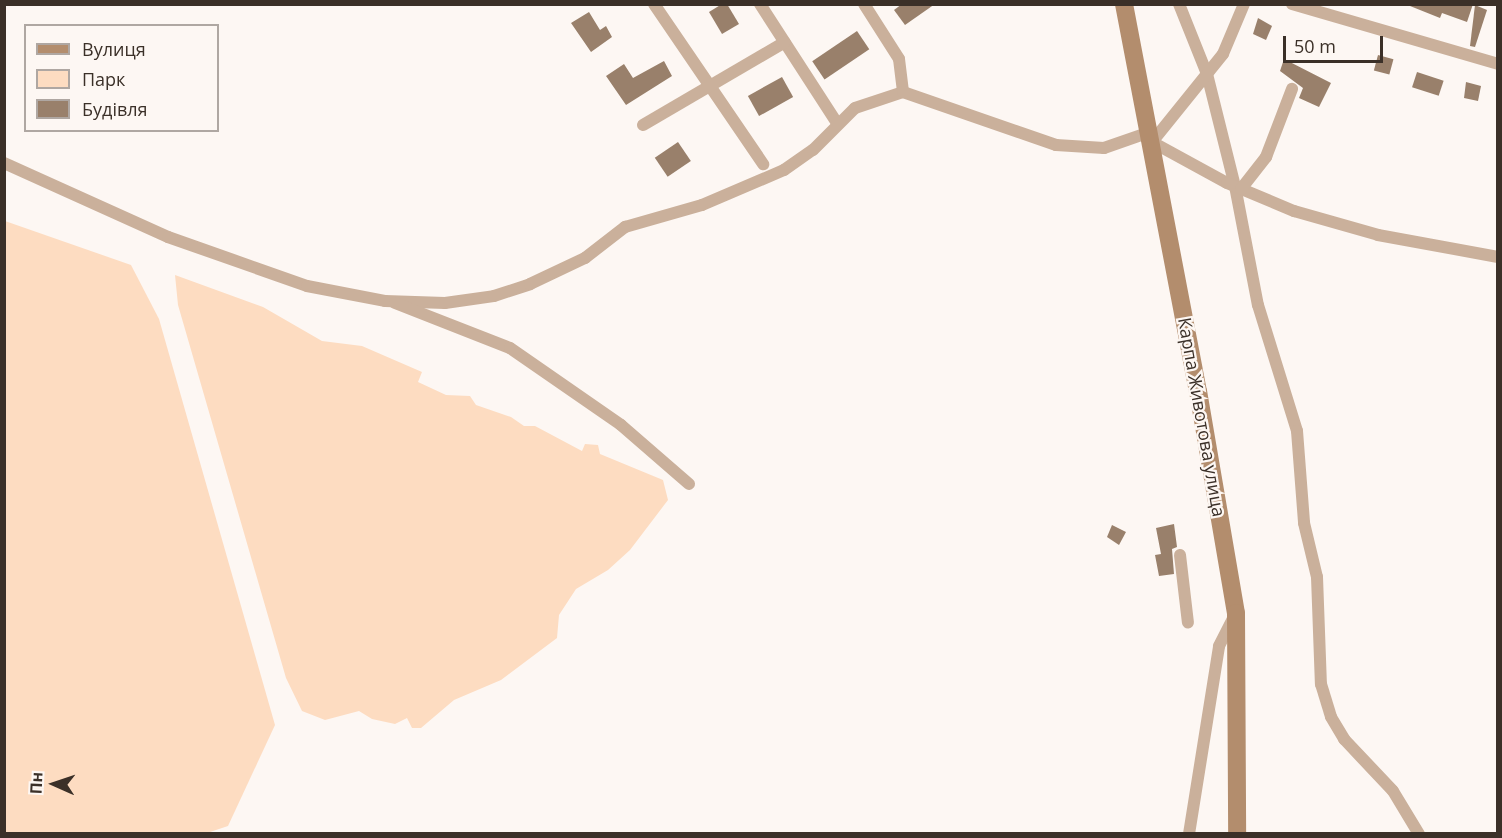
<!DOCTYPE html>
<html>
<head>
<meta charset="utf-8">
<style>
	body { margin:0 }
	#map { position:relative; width:1502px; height:838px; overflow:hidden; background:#fdf7f3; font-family:"Open Sans",sans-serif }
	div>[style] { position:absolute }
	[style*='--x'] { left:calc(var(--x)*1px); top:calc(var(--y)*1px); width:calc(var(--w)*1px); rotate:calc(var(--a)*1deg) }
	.green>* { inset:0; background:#fddcc1 }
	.building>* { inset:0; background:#99806b; transform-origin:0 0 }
	.street>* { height:12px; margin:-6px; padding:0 6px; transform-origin:6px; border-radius:6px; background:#cab09b }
	.secondary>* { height:18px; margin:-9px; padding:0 9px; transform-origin:9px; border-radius:9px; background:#b38d6d }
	span { translate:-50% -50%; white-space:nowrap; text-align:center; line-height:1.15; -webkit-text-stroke:4.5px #fdf7f3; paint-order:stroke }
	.street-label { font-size:18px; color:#3b3028 }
	.frame { position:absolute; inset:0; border:6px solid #3b3028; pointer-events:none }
	.legend { position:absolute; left:24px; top:24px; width:195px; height:108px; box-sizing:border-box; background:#fdf7f3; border:2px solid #afa7a2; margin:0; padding:8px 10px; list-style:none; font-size:18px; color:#3b3028 }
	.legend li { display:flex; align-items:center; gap:12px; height:30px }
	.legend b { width:30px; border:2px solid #afa7a2 }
	.north { position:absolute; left:24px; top:754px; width:60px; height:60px; -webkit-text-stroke:4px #fdf7f3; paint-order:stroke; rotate:273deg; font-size:16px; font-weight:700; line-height:24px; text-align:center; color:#3b3028 }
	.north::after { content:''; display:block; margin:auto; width:21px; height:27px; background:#3b3028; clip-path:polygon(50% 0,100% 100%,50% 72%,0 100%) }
	.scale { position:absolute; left:1283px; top:36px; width:100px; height:27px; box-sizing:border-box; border:3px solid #3b3028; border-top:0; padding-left:8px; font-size:18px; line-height:21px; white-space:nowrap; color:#3b3028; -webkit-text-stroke:4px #fdf7f3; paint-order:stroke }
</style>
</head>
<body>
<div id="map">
	<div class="green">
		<i style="clip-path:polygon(5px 221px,131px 265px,159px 319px,275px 725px,228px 826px,207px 833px,5px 833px)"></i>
		<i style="clip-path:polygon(175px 275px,263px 307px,322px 341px,362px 346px,422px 372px,418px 382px,446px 395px,470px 396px,476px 405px,511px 417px,524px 426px,535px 426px,582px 451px,585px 444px,598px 445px,600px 454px,663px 480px,668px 500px,630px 550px,608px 570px,576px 589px,559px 615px,557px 638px,501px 680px,454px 700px,421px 728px,412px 728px,407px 718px,395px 724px,372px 719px,359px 711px,325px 720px,302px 711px,286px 678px,178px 305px)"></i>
	</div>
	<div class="building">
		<i style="clip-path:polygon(722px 4px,727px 4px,739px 24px,722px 34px,709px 12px)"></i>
		<i style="clip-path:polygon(902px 4px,935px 4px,905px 25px,894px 10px)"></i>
		<i style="clip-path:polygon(1405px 4px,1473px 4px,1467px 22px,1442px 13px,1440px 18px)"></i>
		<i style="clip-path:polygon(1475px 5px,1487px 10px,1475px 47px,1470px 46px)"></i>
		<i style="clip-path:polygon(589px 12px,600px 30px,606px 26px,612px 37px,591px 52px,571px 23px)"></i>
		<i style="clip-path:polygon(1258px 18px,1272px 26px,1266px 40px,1253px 34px)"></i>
		<i style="left:857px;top:31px;width:22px;height:54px;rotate:56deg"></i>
		<i style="left:1378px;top:55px;width:16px;height:16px;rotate:15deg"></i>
		<i style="clip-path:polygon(1284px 59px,1331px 83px,1319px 107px,1299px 98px,1303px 88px,1280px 71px)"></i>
		<i style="clip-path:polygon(664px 61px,672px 76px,626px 105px,606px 76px,624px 64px,633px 78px)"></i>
		<i style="left:1417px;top:72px;width:28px;height:16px;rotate:18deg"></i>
		<i style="left:782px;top:77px;width:23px;height:39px;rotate:61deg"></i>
		<i style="clip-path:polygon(1466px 82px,1481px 86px,1478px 101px,1464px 98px)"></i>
		<i style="left:678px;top:142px;width:23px;height:28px;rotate:56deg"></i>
		<i style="clip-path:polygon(1174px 524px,1177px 547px,1172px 549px,1174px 574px,1159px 576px,1155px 555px,1161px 554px,1156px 528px)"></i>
		<i style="clip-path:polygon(1112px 525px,1126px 532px,1119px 545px,1107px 537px)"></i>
	</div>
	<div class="street">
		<i style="--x:654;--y:4;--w:194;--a:55.7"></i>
		<i style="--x:760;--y:4;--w:142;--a:57.1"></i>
		<i style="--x:864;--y:4;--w:65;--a:57.5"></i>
		<i style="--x:899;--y:59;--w:33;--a:83"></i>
		<i style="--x:1179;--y:4;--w:75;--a:68.2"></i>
		<i style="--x:1207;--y:74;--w:115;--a:76"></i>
		<i style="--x:1235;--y:186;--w:121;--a:79.1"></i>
		<i style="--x:1258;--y:305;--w:132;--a:72.8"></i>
		<i style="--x:1297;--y:431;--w:92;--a:85.6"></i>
		<i style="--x:1304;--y:523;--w:56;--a:76.5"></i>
		<i style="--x:1317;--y:577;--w:107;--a:87.9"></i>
		<i style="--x:1321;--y:684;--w:34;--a:73"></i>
		<i style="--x:1331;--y:717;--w:26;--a:59"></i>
		<i style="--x:1344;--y:739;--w:71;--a:46.7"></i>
		<i style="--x:1393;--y:791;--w:50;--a:58.8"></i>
		<i style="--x:1244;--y:4;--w:54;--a:112.8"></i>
		<i style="--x:1223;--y:54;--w:113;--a:128.9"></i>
		<i style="--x:1152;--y:142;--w:85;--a:28.7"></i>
		<i style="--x:1227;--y:183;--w:73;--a:22.7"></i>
		<i style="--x:1294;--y:211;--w:87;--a:15.9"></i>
		<i style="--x:1378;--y:235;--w:122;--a:10.4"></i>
		<i style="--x:1292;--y:4;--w:215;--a:16.2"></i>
		<i style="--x:643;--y:125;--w:164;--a:-30.3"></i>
		<i style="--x:4;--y:163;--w:180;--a:24.3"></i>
		<i style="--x:168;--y:237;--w:147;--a:19.4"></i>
		<i style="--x:307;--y:286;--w:79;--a:10.9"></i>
		<i style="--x:385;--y:301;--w:60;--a:1.9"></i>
		<i style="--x:445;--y:303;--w:49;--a:-8.1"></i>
		<i style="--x:494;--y:296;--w:38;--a:-18"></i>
		<i style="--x:530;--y:284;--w:61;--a:-25.3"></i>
		<i style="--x:585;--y:258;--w:51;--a:-37.8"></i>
		<i style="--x:625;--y:227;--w:80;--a:-15.9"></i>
		<i style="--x:702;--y:205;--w:89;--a:-23.1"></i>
		<i style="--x:784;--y:170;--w:35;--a:-35"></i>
		<i style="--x:813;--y:150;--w:59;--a:-45"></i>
		<i style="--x:855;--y:108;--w:51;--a:-18.4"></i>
		<i style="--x:903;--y:92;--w:162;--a:19.1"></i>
		<i style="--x:1056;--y:145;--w:48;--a:3.6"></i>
		<i style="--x:1104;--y:148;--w:49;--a:-19.2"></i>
		<i style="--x:1241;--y:189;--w:41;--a:-52"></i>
		<i style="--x:1266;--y:157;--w:73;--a:-69.1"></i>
		<i style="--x:395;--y:303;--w:123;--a:21.4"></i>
		<i style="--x:510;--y:348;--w:135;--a:34.7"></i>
		<i style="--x:621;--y:425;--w:90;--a:40.9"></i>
		<i style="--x:1180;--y:555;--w:68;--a:83.3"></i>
		<i style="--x:1189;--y:834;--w:190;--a:-80.9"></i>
		<i style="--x:1219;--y:646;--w:34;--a:-63"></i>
	</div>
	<div class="secondary">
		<i style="--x:1124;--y:4;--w:394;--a:79.2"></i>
		<i style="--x:1198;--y:391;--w:225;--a:80.3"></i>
		<i style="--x:1236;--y:613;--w:221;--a:89.7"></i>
	</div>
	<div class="street-label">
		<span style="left:1202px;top:417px;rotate:80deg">Карпа Животова улица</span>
	</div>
	<div class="frame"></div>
	<ul class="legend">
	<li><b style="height:8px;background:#b38d6d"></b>Вулиця</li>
	<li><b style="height:16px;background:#fddcc1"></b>Парк</li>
	<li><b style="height:16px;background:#99806b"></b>Будівля</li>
	</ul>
	<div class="north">Пн</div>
	<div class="scale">50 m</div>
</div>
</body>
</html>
